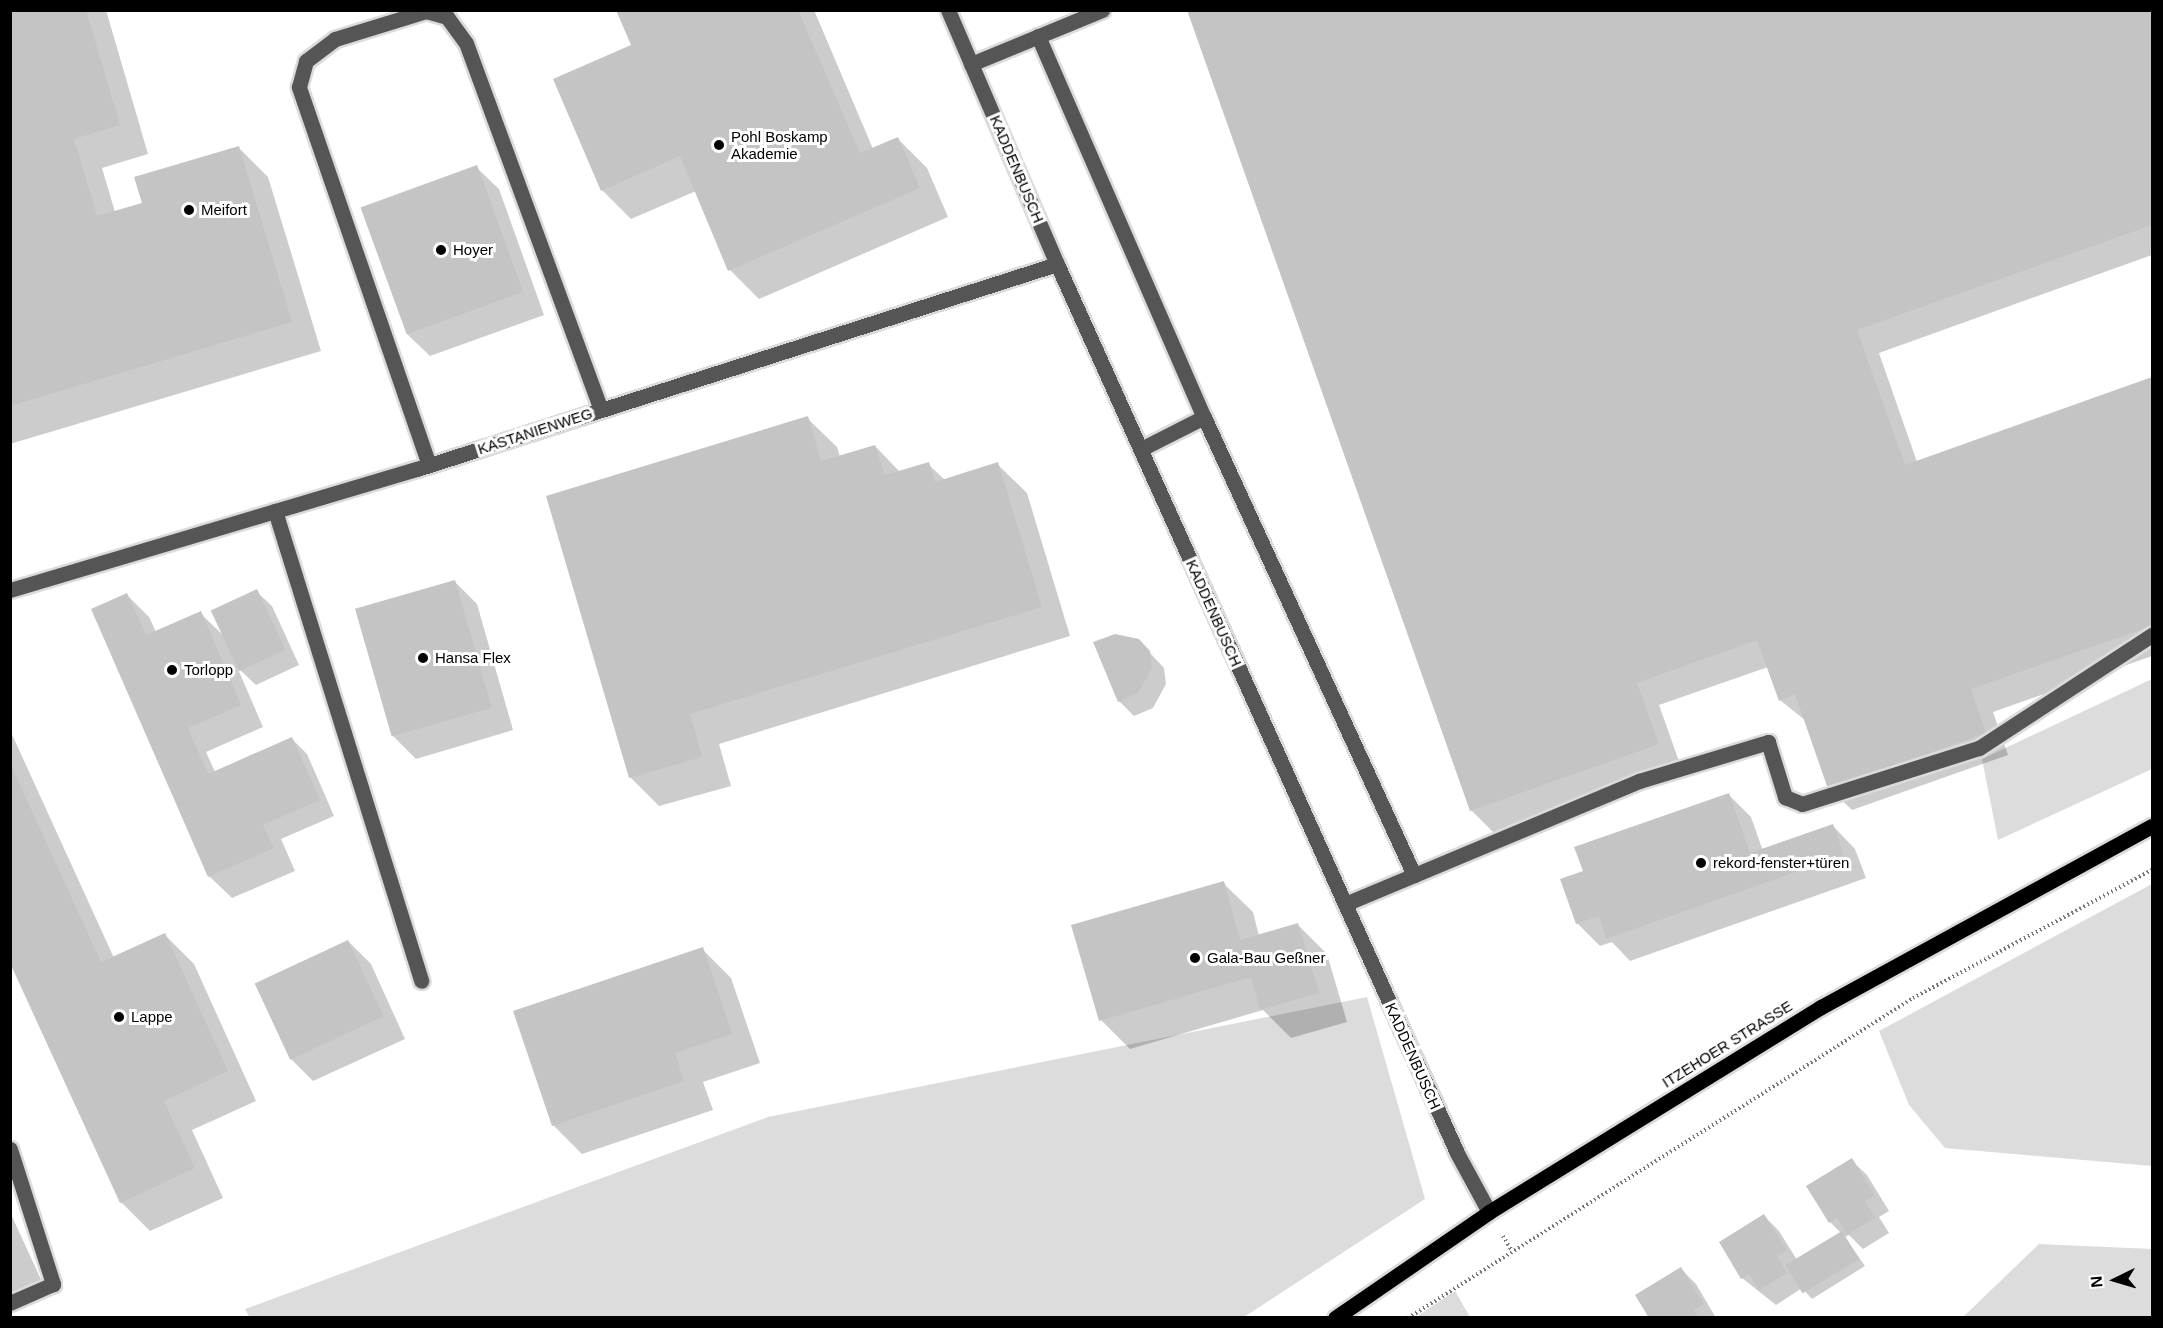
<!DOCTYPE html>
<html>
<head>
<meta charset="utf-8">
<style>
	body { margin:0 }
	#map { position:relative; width:2163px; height:1328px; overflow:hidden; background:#fff; font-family:Helvetica,sans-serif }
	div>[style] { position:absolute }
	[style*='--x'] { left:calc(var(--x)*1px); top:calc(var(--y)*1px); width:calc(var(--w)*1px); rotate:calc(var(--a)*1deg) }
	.green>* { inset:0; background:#dcdcdc }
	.shadow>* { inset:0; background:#0003 }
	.building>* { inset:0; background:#c4c4c4; transform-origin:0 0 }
	.path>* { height:4px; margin-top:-2px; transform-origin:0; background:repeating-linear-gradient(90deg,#777 0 1.5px,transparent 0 4.5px) }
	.roads { filter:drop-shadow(2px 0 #dbdbdb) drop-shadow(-2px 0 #dbdbdb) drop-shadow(0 2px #dbdbdb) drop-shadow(0 -2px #dbdbdb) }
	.minor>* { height:15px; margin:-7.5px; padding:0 7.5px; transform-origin:7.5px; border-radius:7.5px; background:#555 }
	.major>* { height:15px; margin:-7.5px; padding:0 7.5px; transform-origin:7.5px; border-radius:7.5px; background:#000 }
	.dots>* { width:16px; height:16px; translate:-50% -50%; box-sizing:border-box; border:3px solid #fff; border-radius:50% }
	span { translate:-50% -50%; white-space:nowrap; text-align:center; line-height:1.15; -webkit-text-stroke:6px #fff; paint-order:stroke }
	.poi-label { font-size:15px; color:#000 }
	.left { translate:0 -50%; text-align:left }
	.street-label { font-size:15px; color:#000 }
	.frame { position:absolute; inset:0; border:12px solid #000; pointer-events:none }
	.north { position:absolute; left:2085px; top:1250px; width:60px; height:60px; -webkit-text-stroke:4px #fff; paint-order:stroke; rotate:265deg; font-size:16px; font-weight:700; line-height:24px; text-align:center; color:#000 }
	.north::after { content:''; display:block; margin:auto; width:21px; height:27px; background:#000; clip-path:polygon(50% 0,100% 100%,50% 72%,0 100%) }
</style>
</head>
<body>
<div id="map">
	<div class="green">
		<i style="clip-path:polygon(2152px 679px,2152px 769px,1998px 840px,1982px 759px)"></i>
		<i style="clip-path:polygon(2152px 884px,2152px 1166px,1945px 1148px,1909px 1105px,1879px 1031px)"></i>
		<i style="clip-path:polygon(1367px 997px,1425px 1199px,1244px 1317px,250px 1318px,245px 1309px,768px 1117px)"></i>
		<i style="clip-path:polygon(2039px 1244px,2152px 1249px,2152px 1317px,1963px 1317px)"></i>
		<i style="clip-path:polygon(1455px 1291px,1470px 1317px,1416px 1317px)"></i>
	</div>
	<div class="shadow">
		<i style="clip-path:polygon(10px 10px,106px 10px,148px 154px,102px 168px,115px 212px,144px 204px,239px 148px,268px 177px,321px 351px,10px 444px)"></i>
		<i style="clip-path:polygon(618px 10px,814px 10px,873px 149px,898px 139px,927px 168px,948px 217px,759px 299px,730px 270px,696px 191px,631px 219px,602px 190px,633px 46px)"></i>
		<i style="clip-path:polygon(1188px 10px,2152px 10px,2152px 255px,1879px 353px,1917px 462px,2152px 379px,2152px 656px,1993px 712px,2008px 755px,1852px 810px,1829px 788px,1806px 721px,1780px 700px,1768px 667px,1659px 705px,1681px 767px,1494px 833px,1471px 810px)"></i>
		<i style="clip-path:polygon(476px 167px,499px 189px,544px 315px,430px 356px,407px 334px)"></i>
		<i style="clip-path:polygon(807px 418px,837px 447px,840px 457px,875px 446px,900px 472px,928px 464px,945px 480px,997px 464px,1027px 493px,1070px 636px,719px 744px,731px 786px,659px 806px,630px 777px)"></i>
		<i style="clip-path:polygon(454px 581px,477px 604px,513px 730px,416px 759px,393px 736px)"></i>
		<i style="clip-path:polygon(256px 591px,272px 606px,299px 665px,256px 685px,237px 667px,263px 727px,206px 752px,215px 772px,292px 739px,307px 754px,334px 816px,281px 839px,295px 871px,232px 898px,209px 876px,126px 594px,149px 617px,156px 632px,200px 613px,225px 637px)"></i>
		<i style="clip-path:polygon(1138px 640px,1164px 668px,1166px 684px,1153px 708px,1134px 716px,1119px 701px)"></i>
		<i style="clip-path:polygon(10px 730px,114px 958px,165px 935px,194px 964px,256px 1101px,192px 1130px,223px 1198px,150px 1231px,121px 1202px,10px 959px)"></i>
		<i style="clip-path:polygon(1729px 795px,1751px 817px,1763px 851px,1833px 826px,1855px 849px,1866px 878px,1630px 961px,1612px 942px,1600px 946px,1577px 923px,1585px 872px)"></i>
		<i style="clip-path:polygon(1223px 883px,1253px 912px,1259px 936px,1298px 925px,1327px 954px,1347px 1022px,1291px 1038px,1263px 1010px,1130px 1049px,1101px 1020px)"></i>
		<i style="clip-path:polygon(348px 941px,371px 964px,405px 1039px,313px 1081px,291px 1059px)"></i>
		<i style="clip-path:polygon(702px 949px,731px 978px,760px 1063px,703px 1082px,713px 1110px,582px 1154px,553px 1125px)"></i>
		<i style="clip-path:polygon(1851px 1160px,1867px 1175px,1889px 1211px,1879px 1217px,1889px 1233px,1863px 1249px,1849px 1235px,1845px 1237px,1865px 1266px,1812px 1299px,1802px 1288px,1776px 1305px,1742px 1278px,1764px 1216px,1779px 1231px,1797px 1260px,1841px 1233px,1830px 1222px)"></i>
		<i style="clip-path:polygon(10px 1212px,44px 1286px,10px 1301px)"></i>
		<i style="clip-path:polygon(1681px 1269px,1696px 1284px,1716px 1318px,1651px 1318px)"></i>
	</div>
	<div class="building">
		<i style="clip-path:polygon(10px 10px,86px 10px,120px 125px,74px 139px,97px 216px,142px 203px,134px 177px,239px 146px,292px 322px,10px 406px)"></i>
		<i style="clip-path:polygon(616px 10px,798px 10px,860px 153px,898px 137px,920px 188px,728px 271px,680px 156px,601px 191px,553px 79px,631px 45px)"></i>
		<i style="clip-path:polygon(1187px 10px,2152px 10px,2152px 225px,1857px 330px,1905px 465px,2152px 377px,2152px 626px,1971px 689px,1986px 733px,1828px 789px,1795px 694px,1779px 701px,1757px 640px,1637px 683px,1659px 744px,1470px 811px)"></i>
		<i style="left:477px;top:165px;width:135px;height:124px;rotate:70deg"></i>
		<i style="clip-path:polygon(808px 416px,821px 461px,875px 445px,885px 475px,929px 462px,935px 482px,998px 462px,1042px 607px,690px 714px,702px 757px,629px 778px,546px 496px)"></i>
		<i style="left:455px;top:580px;width:133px;height:104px;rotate:74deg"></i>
		<i style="left:257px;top:589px;width:67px;height:51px;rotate:65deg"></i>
		<i style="clip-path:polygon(127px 593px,146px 635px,201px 611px,241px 705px,188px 728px,208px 774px,292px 737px,320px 800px,263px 825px,274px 848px,208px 877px,91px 609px)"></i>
		<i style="clip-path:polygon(1115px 634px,1139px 639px,1150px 651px,1152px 668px,1138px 693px,1118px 702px,1093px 642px)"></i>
		<i style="clip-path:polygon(10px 763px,101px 962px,165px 933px,228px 1071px,164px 1101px,195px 1168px,120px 1203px,10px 963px)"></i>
		<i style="clip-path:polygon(1729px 793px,1750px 853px,1833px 824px,1844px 855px,1606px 939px,1599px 916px,1576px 924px,1560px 879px,1583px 871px,1574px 847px)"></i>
		<i style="clip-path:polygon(1224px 881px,1240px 940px,1298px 923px,1319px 993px,1260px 1010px,1251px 977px,1099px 1021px,1071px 925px)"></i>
		<i style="left:348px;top:940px;width:84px;height:103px;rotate:65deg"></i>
		<i style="clip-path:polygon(703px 947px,732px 1034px,675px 1053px,684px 1081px,552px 1126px,513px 1011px)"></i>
		<i style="clip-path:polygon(1852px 1158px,1875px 1195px,1865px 1201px,1875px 1218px,1847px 1235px,1837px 1218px,1829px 1223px,1806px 1186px)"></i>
		<i style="clip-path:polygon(1764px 1214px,1787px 1251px,1777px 1256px,1787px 1273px,1759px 1290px,1749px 1274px,1741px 1279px,1719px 1242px)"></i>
		<i style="left:1842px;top:1231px;width:33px;height:66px;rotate:59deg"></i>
		<i style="clip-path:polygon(1681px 1267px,1704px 1304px,1694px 1310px,1699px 1318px,1649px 1318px,1635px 1295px)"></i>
	</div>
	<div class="path">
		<i style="--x:1503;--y:1236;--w:17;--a:59"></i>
		<i style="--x:1408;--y:1318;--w:598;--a:-32.36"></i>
		<i style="--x:1913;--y:998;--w:271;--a:-28.2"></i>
	</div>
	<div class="roads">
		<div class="minor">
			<i style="--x:948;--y:10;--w:276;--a:66.8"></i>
			<i style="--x:1057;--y:264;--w:975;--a:65.77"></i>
			<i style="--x:1457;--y:1153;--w:67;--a:61.5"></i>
			<i style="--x:1038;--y:36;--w:416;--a:66.5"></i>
			<i style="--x:1204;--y:417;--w:71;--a:153.1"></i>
			<i style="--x:971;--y:64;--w:142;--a:-22.4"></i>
			<i style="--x:1204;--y:417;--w:504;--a:65.37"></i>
			<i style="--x:429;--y:465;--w:400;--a:-109"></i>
			<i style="--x:299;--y:87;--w:27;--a:-75"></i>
			<i style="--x:306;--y:61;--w:36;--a:-37"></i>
			<i style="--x:335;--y:39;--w:95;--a:-17.1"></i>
			<i style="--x:426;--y:11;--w:22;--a:16"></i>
			<i style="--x:447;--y:17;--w:32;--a:54"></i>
			<i style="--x:466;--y:43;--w:391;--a:69.8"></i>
			<i style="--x:275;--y:511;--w:492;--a:72.7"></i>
			<i style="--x:10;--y:590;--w:425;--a:-16.6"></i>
			<i style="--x:417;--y:469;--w:672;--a:-17.76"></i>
			<i style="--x:1345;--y:904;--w:319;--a:-22.7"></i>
			<i style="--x:1639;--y:781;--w:135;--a:-16.8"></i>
			<i style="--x:1768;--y:742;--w:58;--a:72.8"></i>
			<i style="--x:1785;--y:797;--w:18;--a:22"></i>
			<i style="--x:1802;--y:804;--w:186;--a:-17.6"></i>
			<i style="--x:1979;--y:748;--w:207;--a:-33.2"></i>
			<i style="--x:10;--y:1149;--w:142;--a:72.3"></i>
			<i style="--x:53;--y:1284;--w:47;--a:156.2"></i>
		</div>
		<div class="major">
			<i style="--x:1335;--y:1318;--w:187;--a:-34.5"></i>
			<i style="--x:1489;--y:1212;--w:390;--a:-31.7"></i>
			<i style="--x:1821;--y:1007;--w:377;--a:-28.7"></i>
		</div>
	</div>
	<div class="dots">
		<i style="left:719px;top:145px;background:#000"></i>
		<i style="left:189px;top:210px;background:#000"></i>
		<i style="left:441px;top:250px;background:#000"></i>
		<i style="left:423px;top:658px;background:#000"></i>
		<i style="left:172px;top:670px;background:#000"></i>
		<i style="left:1701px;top:863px;background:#000"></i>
		<i style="left:1195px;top:958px;background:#000"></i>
		<i style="left:119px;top:1017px;background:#000"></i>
	</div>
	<div class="poi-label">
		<span class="left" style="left:731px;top:145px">Pohl Boskamp<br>Akademie</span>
		<span class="left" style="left:201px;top:210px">Meifort</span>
		<span class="left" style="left:453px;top:250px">Hoyer</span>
		<span class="left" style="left:435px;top:658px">Hansa Flex</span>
		<span class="left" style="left:184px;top:670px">Torlopp</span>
		<span class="left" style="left:1713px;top:863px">rekord-fenster+türen</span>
		<span class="left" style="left:1207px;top:958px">Gala-Bau Geßner</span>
		<span class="left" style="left:131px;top:1017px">Lappe</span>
	</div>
	<div class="street-label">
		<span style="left:1017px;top:169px;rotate:67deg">KADDENBUSCH</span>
		<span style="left:535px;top:431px;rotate:-18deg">KASTANIENWEG</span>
		<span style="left:1214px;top:613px;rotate:66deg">KADDENBUSCH</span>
		<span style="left:1727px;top:1044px;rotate:-32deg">ITZEHOER STRASSE</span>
		<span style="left:1413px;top:1056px;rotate:66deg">KADDENBUSCH</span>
	</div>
	<div class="frame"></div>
	<div class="north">N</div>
</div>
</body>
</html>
